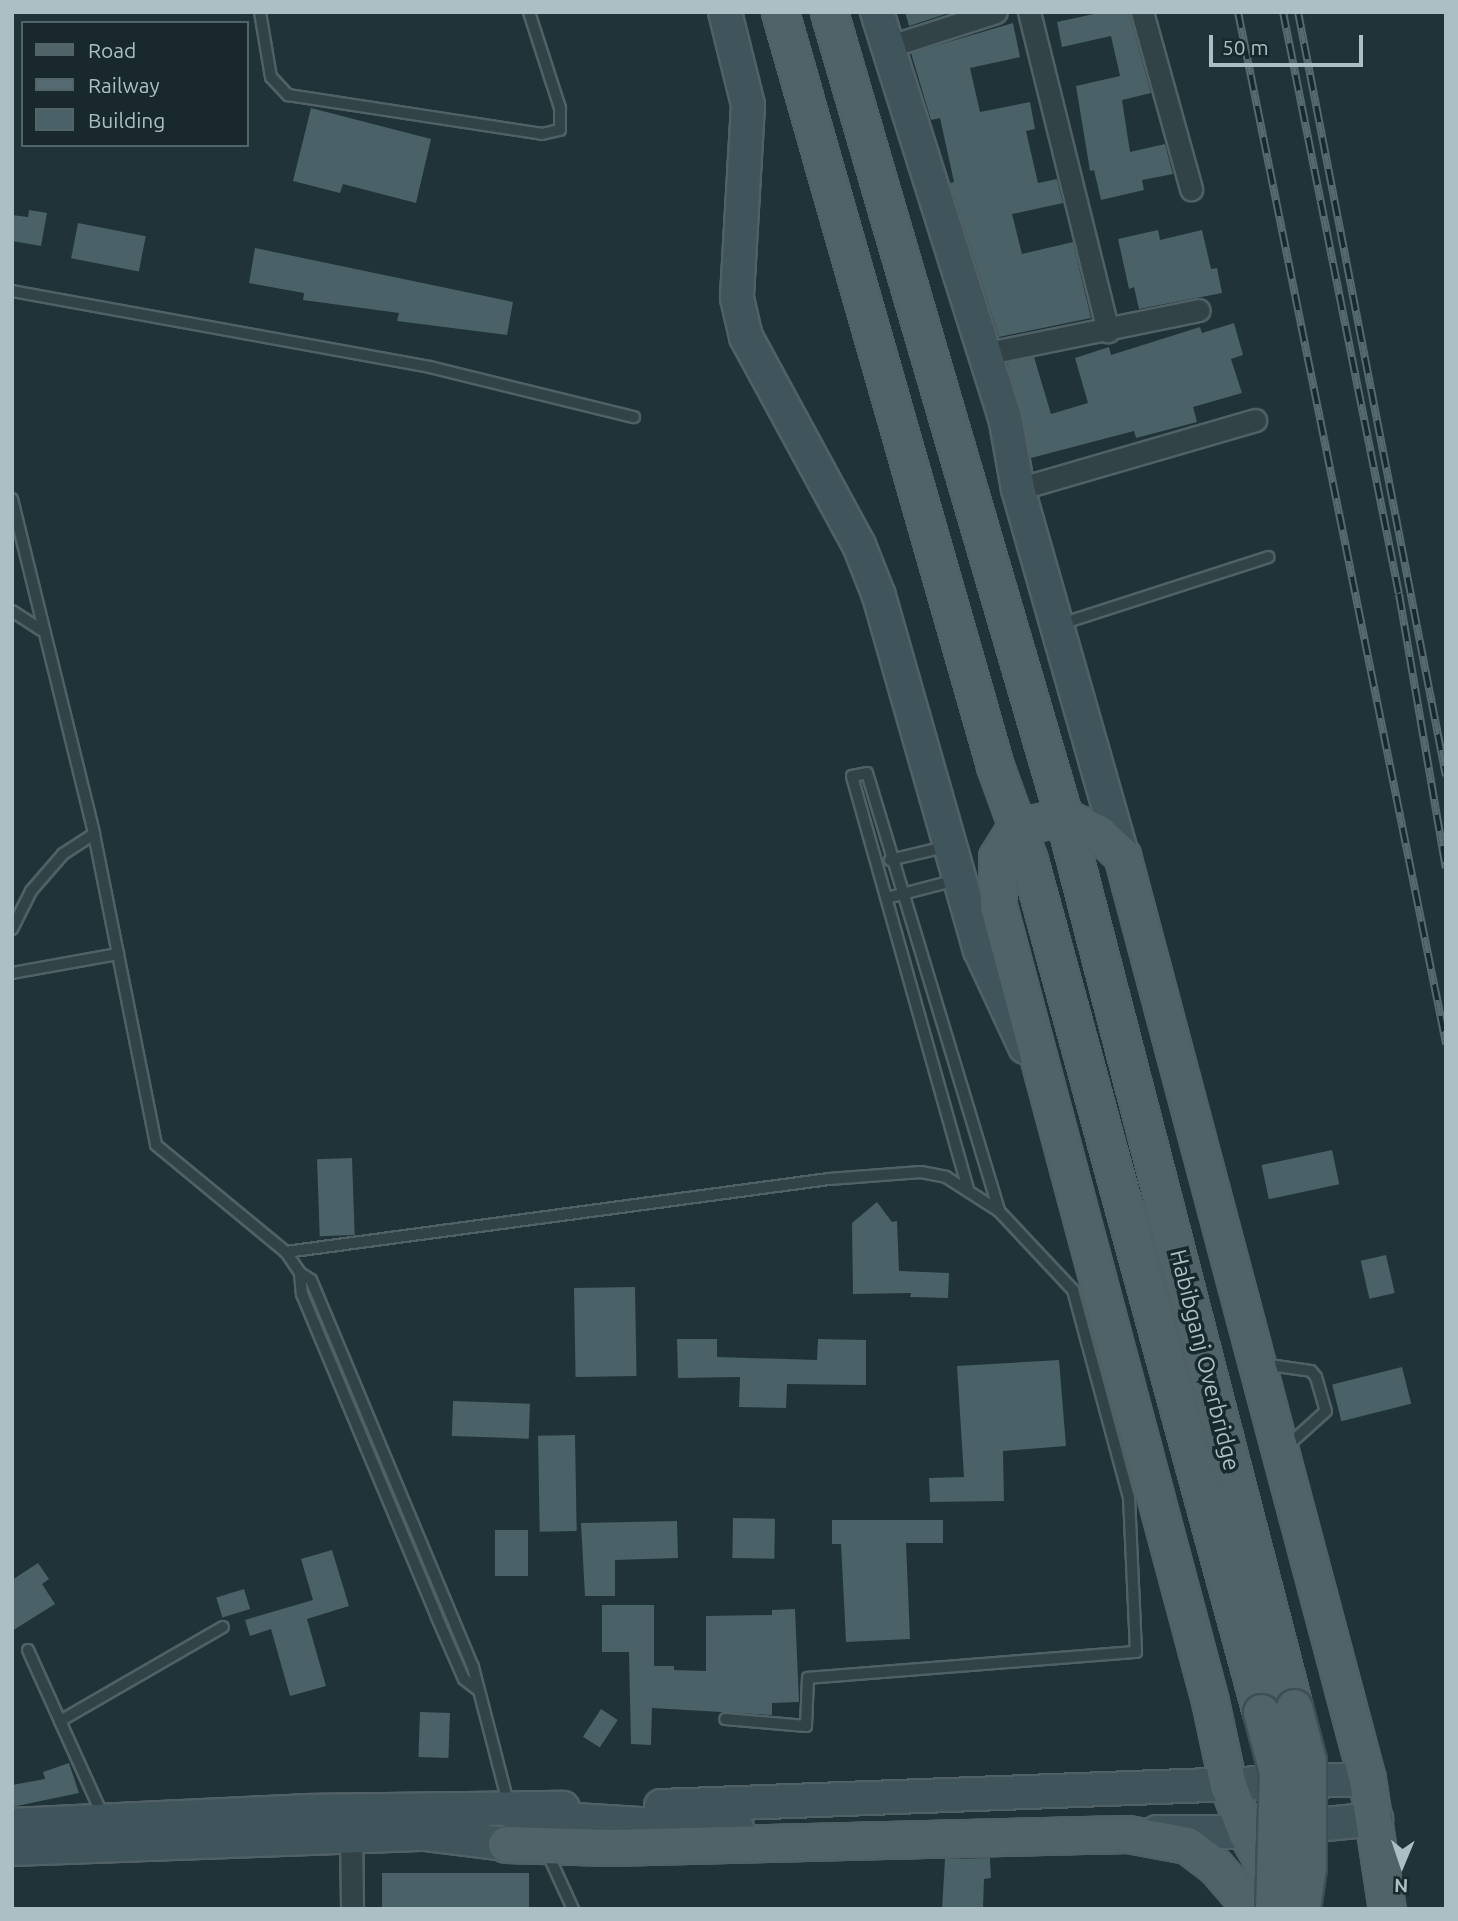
<!DOCTYPE html>
<html>
<head>
<meta charset="utf-8">
<style>
	body { margin:0 }
	#map { position:relative; width:1458px; height:1921px; overflow:hidden; background:#1f3338; font-family:Ubuntu,sans-serif }
	div>[style] { position:absolute }
	[style*='--x'] { left:calc(var(--x)*1px); top:calc(var(--y)*1px); width:calc(var(--w)*1px); rotate:calc(var(--a)*1deg) }
	.building>* { inset:0; background:#496167; transform-origin:0 0 }
	.roads { filter:drop-shadow(2px 0 #506166) drop-shadow(-2px 0 #506166) drop-shadow(0 2px #506166) drop-shadow(0 -2px #506166) }
	.lane>* { height:10px; margin:-5px; padding:0 5px; transform-origin:5px; border-radius:5px; background:#324348 }
	.street>* { height:21px; margin:-10.5px; padding:0 10.5px; transform-origin:10.5px; border-radius:10.5px; background:#324348 }
	.secondary>* { height:32px; margin:-16px; padding:0 16px; transform-origin:16px; border-radius:16px; background:#40545b }
	.primary>* { height:35px; margin:-17.5px; padding:0 17.5px; transform-origin:17.5px; border-radius:17.5px; background:#506369 }
	.rail>* { height:8px; margin-top:-4px; transform-origin:0; background:repeating-linear-gradient(90deg,#18282c 0 16px,#546970 0 32px); box-sizing:border-box; border-block:2px solid #546970 }
	.bridges { filter:drop-shadow(2px 0 #3f4f55) drop-shadow(-2px 0 #3f4f55) drop-shadow(0 2px #3f4f55) drop-shadow(0 -2px #3f4f55) }
	.primary-bridge>* { height:35px; margin:-17.5px; padding:0 17.5px; transform-origin:17.5px; border-radius:17.5px; background:#506369 }
	span { translate:-50% -50%; white-space:nowrap; text-align:center; line-height:1.15; -webkit-text-stroke:7px #18282c; paint-order:stroke }
	.street-label { font-size:23px; color:#acbfc5 }
	.frame { position:absolute; inset:0; border:14px solid #acbfc5; pointer-events:none }
	.legend { position:absolute; left:21px; top:21px; width:228px; height:126px; box-sizing:border-box; background:#18282c; border:2px solid #536469; margin:0; padding:9px 12px; list-style:none; font-size:21px; color:#acbfc5 }
	.legend li { display:flex; align-items:center; gap:14px; height:35px }
	.legend b { width:35px; border:2px solid #536469 }
	.north { position:absolute; left:1367px; top:1830px; width:70px; height:70px; -webkit-text-stroke:5px #18282c; paint-order:stroke; rotate:182deg; font-size:19px; font-weight:700; line-height:28px; text-align:center; color:#acbfc5 }
	.north::after { content:''; display:block; margin:auto; width:24px; height:32px; background:#acbfc5; clip-path:polygon(50% 0,100% 100%,50% 72%,0 100%) }
	.scale { position:absolute; left:1209px; top:35px; width:154px; height:32px; box-sizing:border-box; border:4px solid #acbfc5; border-top:0; padding-left:9px; font-size:21px; line-height:24px; white-space:nowrap; color:#acbfc5; -webkit-text-stroke:5px #18282c; paint-order:stroke }
</style>
</head>
<body>
<div id="map">
	<div class="building">
		<i style="clip-path:polygon(905px 12px,949px 12px,949px 13px,909px 26px)"></i>
		<i style="clip-path:polygon(1103px 12px,1129px 12px,1151px 93px,1122px 100px,1130px 152px,1165px 144px,1173px 174px,1142px 180px,1144px 190px,1101px 200px,1094px 170px,1090px 171px,1076px 86px,1120px 76px,1111px 36px,1062px 47px,1057px 22px)"></i>
		<i style="clip-path:polygon(1013px 23px,1020px 57px,970px 68px,980px 112px,1030px 102px,1035px 129px,1026px 131px,1038px 183px,1057px 179px,1063px 203px,1012px 214px,1022px 254px,1073px 242px,1091px 318px,999px 337px,950px 183px,954px 182px,940px 118px,931px 120px,911px 53px)"></i>
		<i style="clip-path:polygon(311px 108px,431px 139px,416px 203px,343px 184px,340px 193px,293px 181px)"></i>
		<i style="clip-path:polygon(29px 210px,47px 213px,41px 246px,12px 241px,12px 215px,28px 217px)"></i>
		<i style="left:78px;top:223px;width:69px;height:36px;rotate:11deg"></i>
		<i style="clip-path:polygon(1158px 230px,1160px 240px,1202px 230px,1211px 269px,1217px 268px,1222px 293px,1139px 309px,1134px 287px,1129px 289px,1118px 239px)"></i>
		<i style="clip-path:polygon(255px 248px,513px 302px,507px 335px,397px 321px,399px 313px,303px 300px,304px 293px,249px 283px)"></i>
		<i style="clip-path:polygon(1234px 323px,1243px 355px,1231px 359px,1242px 393px,1193px 407px,1197px 422px,1136px 438px,1134px 431px,1031px 458px,1007px 362px,1034px 357px,1051px 414px,1088px 403px,1075px 358px,1109px 347px,1111px 355px,1200px 327px,1202px 333px)"></i>
		<i style="left:1332px;top:1150px;width:35px;height:72px;rotate:78deg"></i>
		<i style="left:352px;top:1158px;width:77px;height:35px;rotate:88deg"></i>
		<i style="clip-path:polygon(877px 1202px,892px 1222px,897px 1221px,899px 1271px,949px 1273px,948px 1298px,910px 1297px,911px 1293px,853px 1294px,852px 1223px)"></i>
		<i style="left:1386px;top:1255px;width:39px;height:26px;rotate:77deg"></i>
		<i style="left:635px;top:1287px;width:89px;height:61px;rotate:89deg"></i>
		<i style="clip-path:polygon(677px 1339px,717px 1339px,717px 1357px,817px 1360px,818px 1339px,866px 1340px,866px 1385px,787px 1384px,786px 1408px,739px 1407px,740px 1377px,678px 1378px)"></i>
		<i style="clip-path:polygon(1059px 1360px,1066px 1446px,1003px 1451px,1004px 1501px,930px 1502px,929px 1478px,964px 1477px,957px 1366px)"></i>
		<i style="left:1402px;top:1367px;width:38px;height:72px;rotate:76deg"></i>
		<i style="left:453px;top:1401px;width:77px;height:35px;rotate:2deg"></i>
		<i style="left:575px;top:1435px;width:96px;height:37px;rotate:89deg"></i>
		<i style="left:733px;top:1518px;width:42px;height:40px;rotate:1deg"></i>
		<i style="clip-path:polygon(832px 1520px,943px 1520px,943px 1543px,906px 1543px,910px 1639px,846px 1642px,841px 1544px,832px 1544px)"></i>
		<i style="clip-path:polygon(677px 1521px,678px 1558px,615px 1560px,615px 1596px,585px 1596px,581px 1523px)"></i>
		<i style="left:495px;top:1530px;width:33px;height:46px"></i>
		<i style="clip-path:polygon(332px 1550px,349px 1606px,307px 1619px,326px 1686px,290px 1696px,271px 1629px,250px 1636px,245px 1620px,313px 1600px,301px 1559px)"></i>
		<i style="clip-path:polygon(38px 1563px,49px 1579px,42px 1584px,55px 1604px,12px 1631px,12px 1580px)"></i>
		<i style="left:244px;top:1589px;width:21px;height:29px;rotate:73deg"></i>
		<i style="clip-path:polygon(602px 1605px,654px 1605px,654px 1666px,674px 1666px,674px 1670px,706px 1671px,706px 1616px,772px 1615px,772px 1610px,795px 1609px,799px 1702px,772px 1703px,772px 1715px,652px 1708px,651px 1745px,631px 1744px,629px 1652px,602px 1652px)"></i>
		<i style="left:601px;top:1709px;width:20px;height:33px;rotate:33deg"></i>
		<i style="left:420px;top:1712px;width:30px;height:45px;rotate:2deg"></i>
		<i style="clip-path:polygon(69px 1763px,79px 1793px,12px 1807px,12px 1785px,45px 1779px,43px 1772px)"></i>
		<i style="clip-path:polygon(990px 1858px,991px 1878px,984px 1879px,983px 1909px,942px 1909px,945px 1859px)"></i>
		<i style="left:382px;top:1873px;width:147px;height:36px"></i>
	</div>
	<div class="roads">
		<div class="lane">
			<i style="--x:260;--y:12;--w:66;--a:80.4"></i>
			<i style="--x:271;--y:77;--w:25;--a:47"></i>
			<i style="--x:288;--y:95;--w:257;--a:8.7"></i>
			<i style="--x:542;--y:134;--w:18;--a:-13"></i>
			<i style="--x:560;--y:130;--w:22;--a:-90"></i>
			<i style="--x:560;--y:108;--w:101;--a:-107.9"></i>
			<i style="--x:12;--y:291;--w:425;--a:10.3"></i>
			<i style="--x:430;--y:367;--w:210;--a:13.8"></i>
			<i style="--x:12;--y:499;--w:345;--a:76.2"></i>
			<i style="--x:94;--y:834;--w:317;--a:78.7"></i>
			<i style="--x:156;--y:1145;--w:168;--a:39.5"></i>
			<i style="--x:286;--y:1252;--w:25;--a:56"></i>
			<i style="--x:300;--y:1273;--w:21;--a:85"></i>
			<i style="--x:302;--y:1294;--w:348;--a:67.3"></i>
			<i style="--x:436;--y:1615;--w:70;--a:66.4"></i>
			<i style="--x:464;--y:1679;--w:18;--a:38"></i>
			<i style="--x:12;--y:611;--w:35;--a:33"></i>
			<i style="--x:1061;--y:624;--w:218;--a:-17.9"></i>
			<i style="--x:890;--y:860;--w:61;--a:-13.3"></i>
			<i style="--x:887;--y:898;--w:71;--a:-14.6"></i>
			<i style="--x:12;--y:929;--w:42;--a:-63.4"></i>
			<i style="--x:31;--y:891;--w:49;--a:-49.1"></i>
			<i style="--x:63;--y:854;--w:37;--a:-33"></i>
			<i style="--x:12;--y:973;--w:108;--a:-10.2"></i>
			<i style="--x:968;--y:1189;--w:429;--a:-105.7"></i>
			<i style="--x:852;--y:776;--w:15;--a:-11"></i>
			<i style="--x:867;--y:773;--w:457;--a:73.2"></i>
			<i style="--x:286;--y:1252;--w:548;--a:-7.66"></i>
			<i style="--x:829;--y:1179;--w:92;--a:-4.4"></i>
			<i style="--x:921;--y:1172;--w:25;--a:11"></i>
			<i style="--x:946;--y:1177;--w:63;--a:32.7"></i>
			<i style="--x:999;--y:1211;--w:108;--a:46.9"></i>
			<i style="--x:1073;--y:1290;--w:214;--a:74.9"></i>
			<i style="--x:1129;--y:1497;--w:155;--a:87.4"></i>
			<i style="--x:1136;--y:1652;--w:329;--a:175.5"></i>
			<i style="--x:808;--y:1678;--w:48;--a:92.4"></i>
			<i style="--x:806;--y:1726;--w:81;--a:-175.1"></i>
			<i style="--x:300;--y:1273;--w:13;--a:32"></i>
			<i style="--x:311;--y:1280;--w:420;--a:67.3"></i>
			<i style="--x:473;--y:1667;--w:144;--a:75.5"></i>
			<i style="--x:1262;--y:1364;--w:49;--a:8.1"></i>
			<i style="--x:1311;--y:1371;--w:8;--a:50"></i>
			<i style="--x:1316;--y:1377;--w:35;--a:74"></i>
			<i style="--x:1326;--y:1411;--w:55;--a:137.9"></i>
			<i style="--x:28;--y:1650;--w:182;--a:65.7"></i>
			<i style="--x:60;--y:1721;--w:188;--a:-30"></i>
			<i style="--x:547;--y:1852;--w:63;--a:65.5"></i>
		</div>
		<div class="street">
			<i style="--x:1029;--y:12;--w:329;--a:76.1"></i>
			<i style="--x:1142;--y:12;--w:184;--a:74.5"></i>
			<i style="--x:887;--y:47;--w:114;--a:-17.8"></i>
			<i style="--x:983;--y:354;--w:220;--a:-11.5"></i>
			<i style="--x:1018;--y:489;--w:247;--a:-16.2"></i>
			<i style="--x:351;--y:1826;--w:83;--a:89.3"></i>
		</div>
		<div class="secondary">
			<i style="--x:725;--y:12;--w:96;--a:76.1"></i>
			<i style="--x:748;--y:105;--w:193;--a:93.3"></i>
			<i style="--x:737;--y:298;--w:40;--a:77"></i>
			<i style="--x:746;--y:337;--w:237;--a:61.5"></i>
			<i style="--x:859;--y:545;--w:55;--a:68.6"></i>
			<i style="--x:879;--y:596;--w:368;--a:74.1"></i>
			<i style="--x:980;--y:950;--w:107;--a:65.1"></i>
			<i style="--x:877;--y:12;--w:425;--a:72.5"></i>
			<i style="--x:1005;--y:417;--w:73;--a:79.8"></i>
			<i style="--x:1018;--y:489;--w:380;--a:74.1"></i>
			<i style="--x:661;--y:1806;--w:707;--a:-2.19"></i>
			<i style="--x:12;--y:1825;--w:292;--a:-2.7"></i>
			<i style="--x:304;--y:1811;--w:259;--a:-0.7"></i>
			<i style="--x:1157;--y:1832;--w:89;--a:0"></i>
			<i style="--x:1246;--y:1832;--w:131;--a:-5.7"></i>
			<i style="--x:12;--y:1849;--w:414;--a:-2.1"></i>
			<i style="--x:426;--y:1834;--w:81;--a:7.1"></i>
			<i style="--x:506;--y:1844;--w:32;--a:-34"></i>
			<i style="--x:533;--y:1826;--w:27;--a:-15"></i>
			<i style="--x:559;--y:1819;--w:179;--a:3.5"></i>
		</div>
		<div class="primary">
			<i style="--x:780;--y:12;--w:784;--a:74.08"></i>
			<i style="--x:995;--y:766;--w:100;--a:70.1"></i>
			<i style="--x:1029;--y:860;--w:883;--a:74.77"></i>
			<i style="--x:829;--y:12;--w:839;--a:73.73"></i>
			<i style="--x:1064;--y:817;--w:919;--a:75.51"></i>
			<i style="--x:506;--y:1844;--w:104;--a:1.7"></i>
			<i style="--x:610;--y:1847;--w:518;--a:-1.44"></i>
			<i style="--x:1128;--y:1834;--w:60;--a:10.6"></i>
			<i style="--x:1187;--y:1845;--w:35;--a:37"></i>
			<i style="--x:1215;--y:1866;--w:40;--a:49"></i>
			<i style="--x:1241;--y:1896;--w:14;--a:69"></i>
			<i style="--x:1281;--y:1894;--w:71;--a:-119.4"></i>
			<i style="--x:1246;--y:1832;--w:50;--a:-111"></i>
			<i style="--x:1228;--y:1785;--w:86;--a:-102.1"></i>
			<i style="--x:1210;--y:1701;--w:823;--a:-104.93"></i>
			<i style="--x:998;--y:906;--w:49;--a:-91.2"></i>
			<i style="--x:997;--y:857;--w:36;--a:-58"></i>
			<i style="--x:1016;--y:827;--w:49;--a:-11.8"></i>
			<i style="--x:1064;--y:817;--w:38;--a:25"></i>
			<i style="--x:1098;--y:833;--w:33;--a:43"></i>
			<i style="--x:1122;--y:855;--w:956;--a:75.15"></i>
			<i style="--x:1367;--y:1779;--w:132;--a:81.3"></i>
		</div>
	</div>
	<div class="rail">
		<i style="--x:1238;--y:12;--w:1053;--a:78.6"></i>
		<i style="--x:1283;--y:12;--w:593;--a:78.73"></i>
		<i style="--x:1399;--y:594;--w:278;--a:80.3"></i>
		<i style="--x:1298;--y:12;--w:778;--a:79.04"></i>
	</div>
	<div class="bridges">
		<div class="primary-bridge">
			<i style="--x:1294;--y:1707;--w:55;--a:75.2"></i>
			<i style="--x:1308;--y:1760;--w:107;--a:90"></i>
			<i style="--x:1308;--y:1867;--w:42;--a:98.1"></i>
			<i style="--x:1261;--y:1712;--w:62;--a:75.1"></i>
			<i style="--x:1277;--y:1772;--w:137;--a:91.7"></i>
		</div>
	</div>
	<div class="street-label">
		<span style="left:1205px;top:1360px;rotate:76deg">Habibganj Overbridge</span>
	</div>
	<div class="frame"></div>
	<ul class="legend">
	<li><b style="height:9px;background:#506369"></b>Road</li>
	<li><b style="height:9px;background:#546970"></b>Railway</li>
	<li><b style="height:19px;background:#496167"></b>Building</li>
	</ul>
	<div class="north">N</div>
	<div class="scale">50 m</div>
</div>
</body>
</html>
